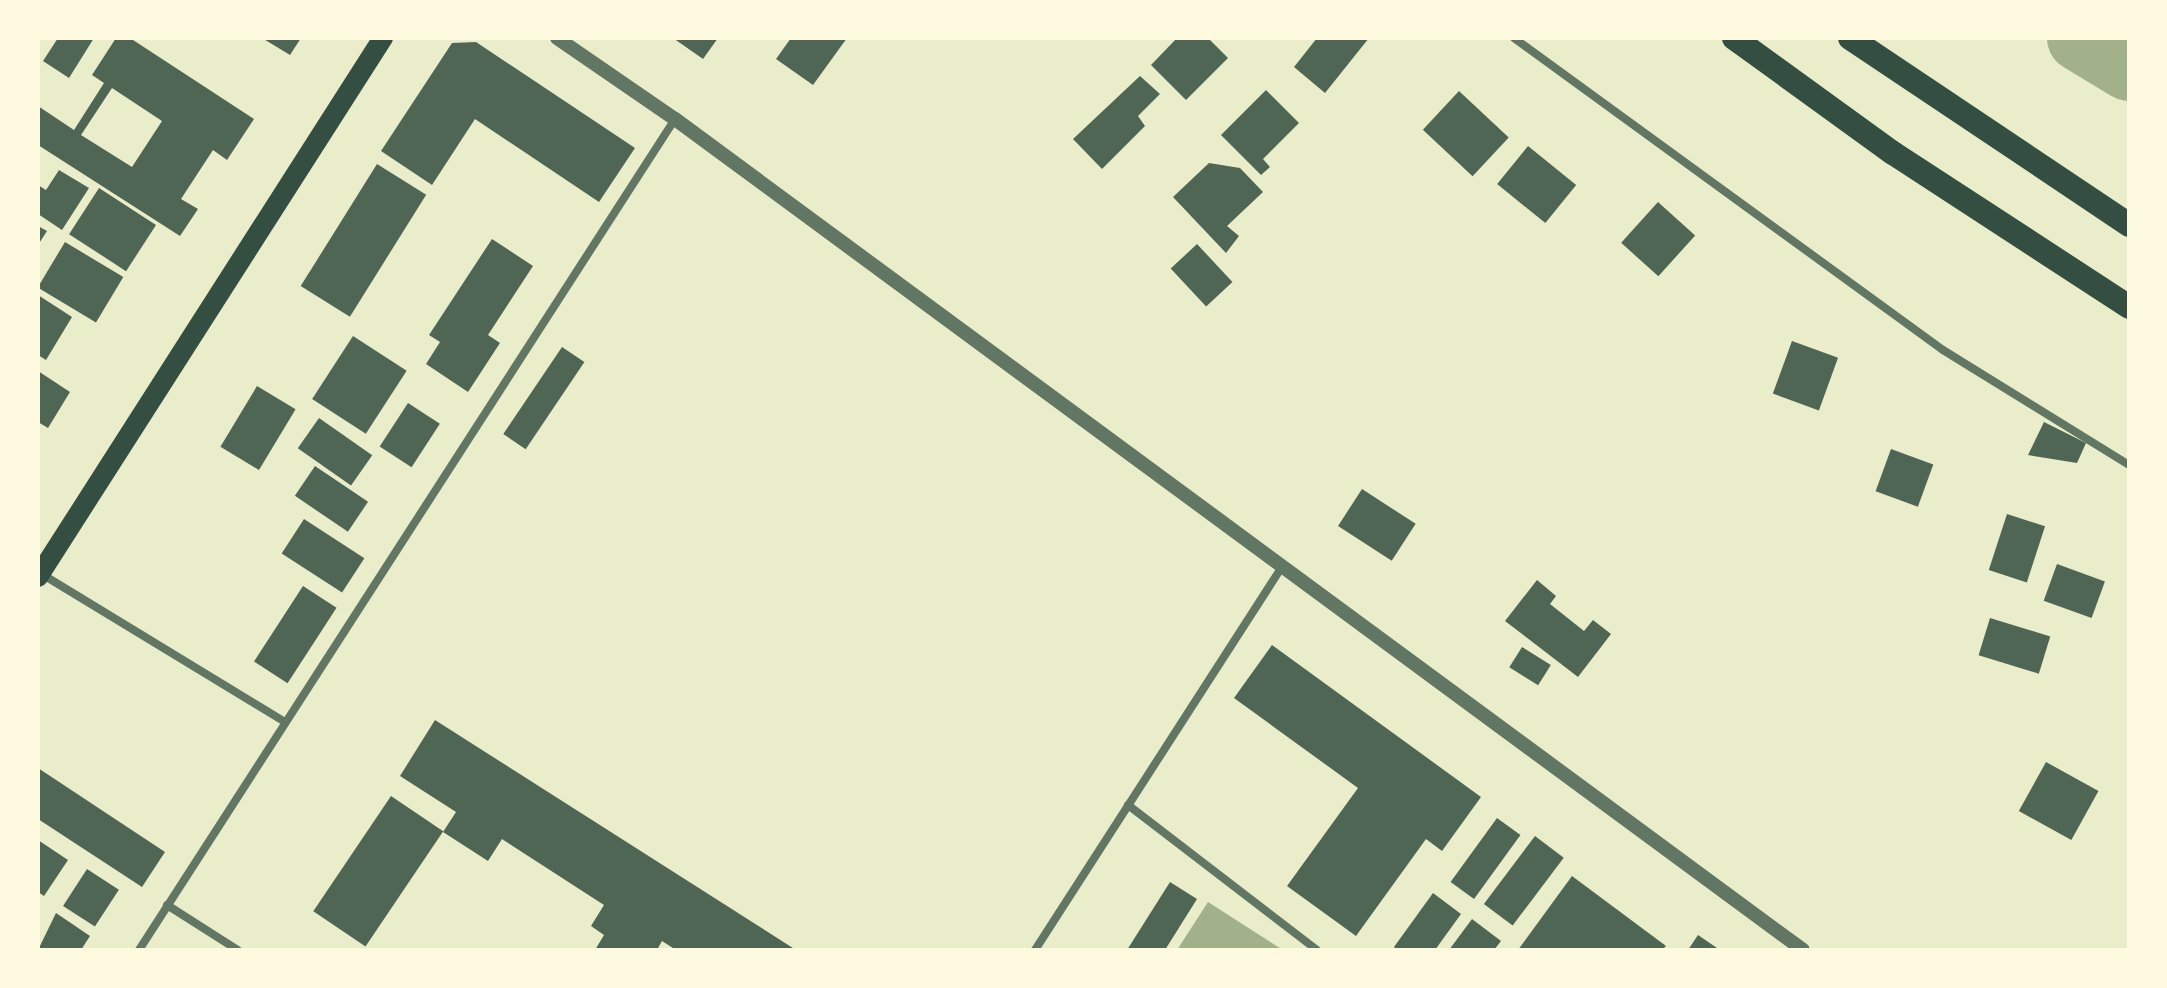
<!DOCTYPE html>
<html>
<head>
<meta charset="utf-8">
<style>
	body { margin:0 }
	#map { position:relative; width:2167px; height:988px; overflow:hidden; background:#e9edc9; font-family:"DejaVu Sans",sans-serif }
	div>[style] { position:absolute }
	[style*='--x'] { left:calc(var(--x)*1px); top:calc(var(--y)*1px); width:calc(var(--w)*1px); rotate:calc(var(--a)*1deg) }
	.water>* { inset:0; background:#a3b18a }
	.river>* { height:68px; margin:-34px; padding:0 34px; transform-origin:34px; border-radius:34px; background:#a3b18a }
	.building>* { inset:0; background:#4f6655; transform-origin:0 0 }
	.minor>* { height:8px; margin:-4px; padding:0 4px; transform-origin:4px; border-radius:4px; background:#617663 }
	.tertiary>* { height:14px; margin:-7px; padding:0 7px; transform-origin:7px; border-radius:7px; background:#617663 }
	.primary>* { height:20px; margin:-10px; padding:0 10px; transform-origin:10px; border-radius:10px; background:#344e41 }
	.motorway>* { height:24px; margin:-12px; padding:0 12px; transform-origin:12px; border-radius:12px; background:#344e41 }
	span { translate:-50% -50%; white-space:nowrap; text-align:center; line-height:1.15; -webkit-text-stroke:8px #fefae0; paint-order:stroke }
	.frame { position:absolute; inset:0; border:40px solid #fefae0; pointer-events:none }
</style>
</head>
<body>
<div id="map">
	<div class="water">
		<i style="clip-path:polygon(1208px 902px,1283px 950px,1177px 950px)"></i>
	</div>
	<div class="river">
		<i style="--x:2081;--y:38;--w:56;--a:31.1"></i>
	</div>
	<div class="building">
		<i style="clip-path:polygon(58px 38px,94px 38px,69px 78px,43px 61px)"></i>
		<i style="clip-path:polygon(evenodd,116px 38px,130px 38px,254px 119px,227px 160px,213px 150px,181px 199px,198px 209px,180px 236px,38px 145px,38px 106px,74px 130px,104px 83px,92px 75px,116px 38px,112px 88px,162px 121px,132px 167px,81px 135px,112px 88px)"></i>
		<i style="clip-path:polygon(262px 38px,301px 38px,290px 55px)"></i>
		<i style="clip-path:polygon(673px 38px,718px 38px,703px 59px)"></i>
		<i style="clip-path:polygon(791px 38px,847px 38px,813px 85px,776px 59px)"></i>
		<i style="clip-path:polygon(1177px 38px,1208px 38px,1228px 58px,1186px 100px,1151px 65px)"></i>
		<i style="clip-path:polygon(1317px 38px,1369px 38px,1325px 93px,1294px 67px)"></i>
		<i style="clip-path:polygon(476px 42px,635px 148px,599px 202px,475px 119px,432px 185px,381px 151px,452px 43px)"></i>
		<i style="clip-path:polygon(1140px 76px,1160px 94px,1138px 116px,1145px 126px,1102px 169px,1073px 139px)"></i>
		<i style="clip-path:polygon(1266px 90px,1299px 123px,1263px 159px,1270px 167px,1261px 175px,1221px 135px)"></i>
		<i style="left:1459px;top:91px;width:68px;height:53px;rotate:43deg"></i>
		<i style="left:1528px;top:146px;width:62px;height:49px;rotate:39deg"></i>
		<i style="clip-path:polygon(1209px 163px,1240px 168px,1263px 192px,1227px 226px,1239px 236px,1226px 253px,1173px 197px)"></i>
		<i style="left:377px;top:164px;width:58px;height:144px;rotate:32deg"></i>
		<i style="clip-path:polygon(59px 170px,89px 188px,62px 230px,38px 214px,38px 185px,46px 190px)"></i>
		<i style="left:99px;top:188px;width:68px;height:55px;rotate:33deg"></i>
		<i style="left:1658px;top:202px;width:50px;height:55px;rotate:42deg"></i>
		<i style="clip-path:polygon(38px 226px,47px 231px,38px 245px)"></i>
		<i style="clip-path:polygon(492px 239px,533px 266px,488px 335px,500px 343px,468px 392px,426px 364px,440px 342px,429px 335px)"></i>
		<i style="left:65px;top:242px;width:68px;height:53px;rotate:31deg"></i>
		<i style="left:1197px;top:244px;width:52px;height:36px;rotate:47deg"></i>
		<i style="clip-path:polygon(38px 295px,72px 317px,46px 360px,38px 355px)"></i>
		<i style="left:353px;top:336px;width:64px;height:75px;rotate:33deg"></i>
		<i style="left:1792px;top:341px;width:49px;height:56px;rotate:20deg"></i>
		<i style="left:562px;top:347px;width:27px;height:105px;rotate:34deg"></i>
		<i style="clip-path:polygon(38px 371px,70px 392px,48px 428px,38px 422px)"></i>
		<i style="left:257px;top:386px;width:45px;height:71px;rotate:31deg"></i>
		<i style="left:408px;top:403px;width:38px;height:52px;rotate:33deg"></i>
		<i style="left:319px;top:418px;width:65px;height:37px;rotate:35deg"></i>
		<i style="clip-path:polygon(2044px 422px,2086px 443px,2077px 463px,2028px 455px)"></i>
		<i style="left:1891px;top:449px;width:45px;height:45px;rotate:20deg"></i>
		<i style="left:315px;top:466px;width:64px;height:36px;rotate:34deg"></i>
		<i style="left:1362px;top:489px;width:64px;height:44px;rotate:33deg"></i>
		<i style="left:2007px;top:514px;width:40px;height:59px;rotate:18deg"></i>
		<i style="left:304px;top:519px;width:72px;height:41px;rotate:33deg"></i>
		<i style="left:2057px;top:564px;width:51px;height:39px;rotate:20deg"></i>
		<i style="clip-path:polygon(1537px 580px,1556px 596px,1550px 604px,1584px 631px,1593px 620px,1611px 634px,1578px 677px,1505px 621px)"></i>
		<i style="left:303px;top:586px;width:40px;height:90px;rotate:33deg"></i>
		<i style="left:1990px;top:618px;width:63px;height:39px;rotate:17deg"></i>
		<i style="clip-path:polygon(1272px 645px,1481px 797px,1442px 851px,1426px 839px,1356px 936px,1287px 886px,1358px 788px,1234px 698px)"></i>
		<i style="left:1522px;top:647px;width:34px;height:24px;rotate:32deg"></i>
		<i style="clip-path:polygon(435px 720px,796px 950px,676px 950px,662px 941px,657px 950px,595px 950px,604px 935px,591px 926px,604px 905px,502px 839px,488px 861px,443px 832px,456px 812px,400px 776px)"></i>
		<i style="left:2046px;top:762px;width:60px;height:56px;rotate:29deg"></i>
		<i style="clip-path:polygon(38px 768px,165px 852px,142px 887px,38px 819px)"></i>
		<i style="left:391px;top:796px;width:63px;height:139px;rotate:34deg"></i>
		<i style="left:1497px;top:818px;width:29px;height:79px;rotate:36deg"></i>
		<i style="left:1535px;top:836px;width:36px;height:85px;rotate:37deg"></i>
		<i style="clip-path:polygon(38px 840px,68px 860px,44px 896px,38px 892px)"></i>
		<i style="left:87px;top:869px;width:38px;height:44px;rotate:33deg"></i>
		<i style="clip-path:polygon(1572px 876px,1666px 946px,1662px 950px,1518px 950px)"></i>
		<i style="clip-path:polygon(1170px 882px,1197px 899px,1165px 950px,1127px 950px)"></i>
		<i style="clip-path:polygon(1433px 893px,1461px 914px,1435px 950px,1397px 950px,1394px 947px)"></i>
		<i style="clip-path:polygon(56px 913px,90px 936px,81px 950px,38px 950px)"></i>
		<i style="clip-path:polygon(1472px 919px,1501px 941px,1494px 950px,1449px 950px)"></i>
		<i style="clip-path:polygon(1698px 935px,1720px 950px,1688px 950px)"></i>
	</div>
	<div class="minor">
		<i style="--x:1514;--y:38;--w:530;--a:36.03"></i>
		<i style="--x:1943;--y:350;--w:219;--a:31.7"></i>
		<i style="--x:40;--y:573;--w:287;--a:31.3"></i>
		<i style="--x:1128;--y:805;--w:238;--a:37.5"></i>
		<i style="--x:167;--y:905;--w:84;--a:32.4"></i>
		<i style="--x:139;--y:950;--w:989;--a:-57.18"></i>
		<i style="--x:1035;--y:950;--w:457;--a:-57.2"></i>
	</div>
	<div class="tertiary">
		<i style="--x:557;--y:38;--w:143;--a:34.5"></i>
		<i style="--x:675;--y:119;--w:1401;--a:36.38"></i>
	</div>
	<div class="primary">
		<i style="--x:38;--y:577;--w:640;--a:-57.38"></i>
	</div>
	<div class="motorway">
		<i style="--x:1734;--y:38;--w:196;--a:35.9"></i>
		<i style="--x:1893;--y:153;--w:282;--a:33.1"></i>
		<i style="--x:1850;--y:38;--w:336;--a:33.8"></i>
	</div>
	<div class="frame"></div>
</div>
</body>
</html>
